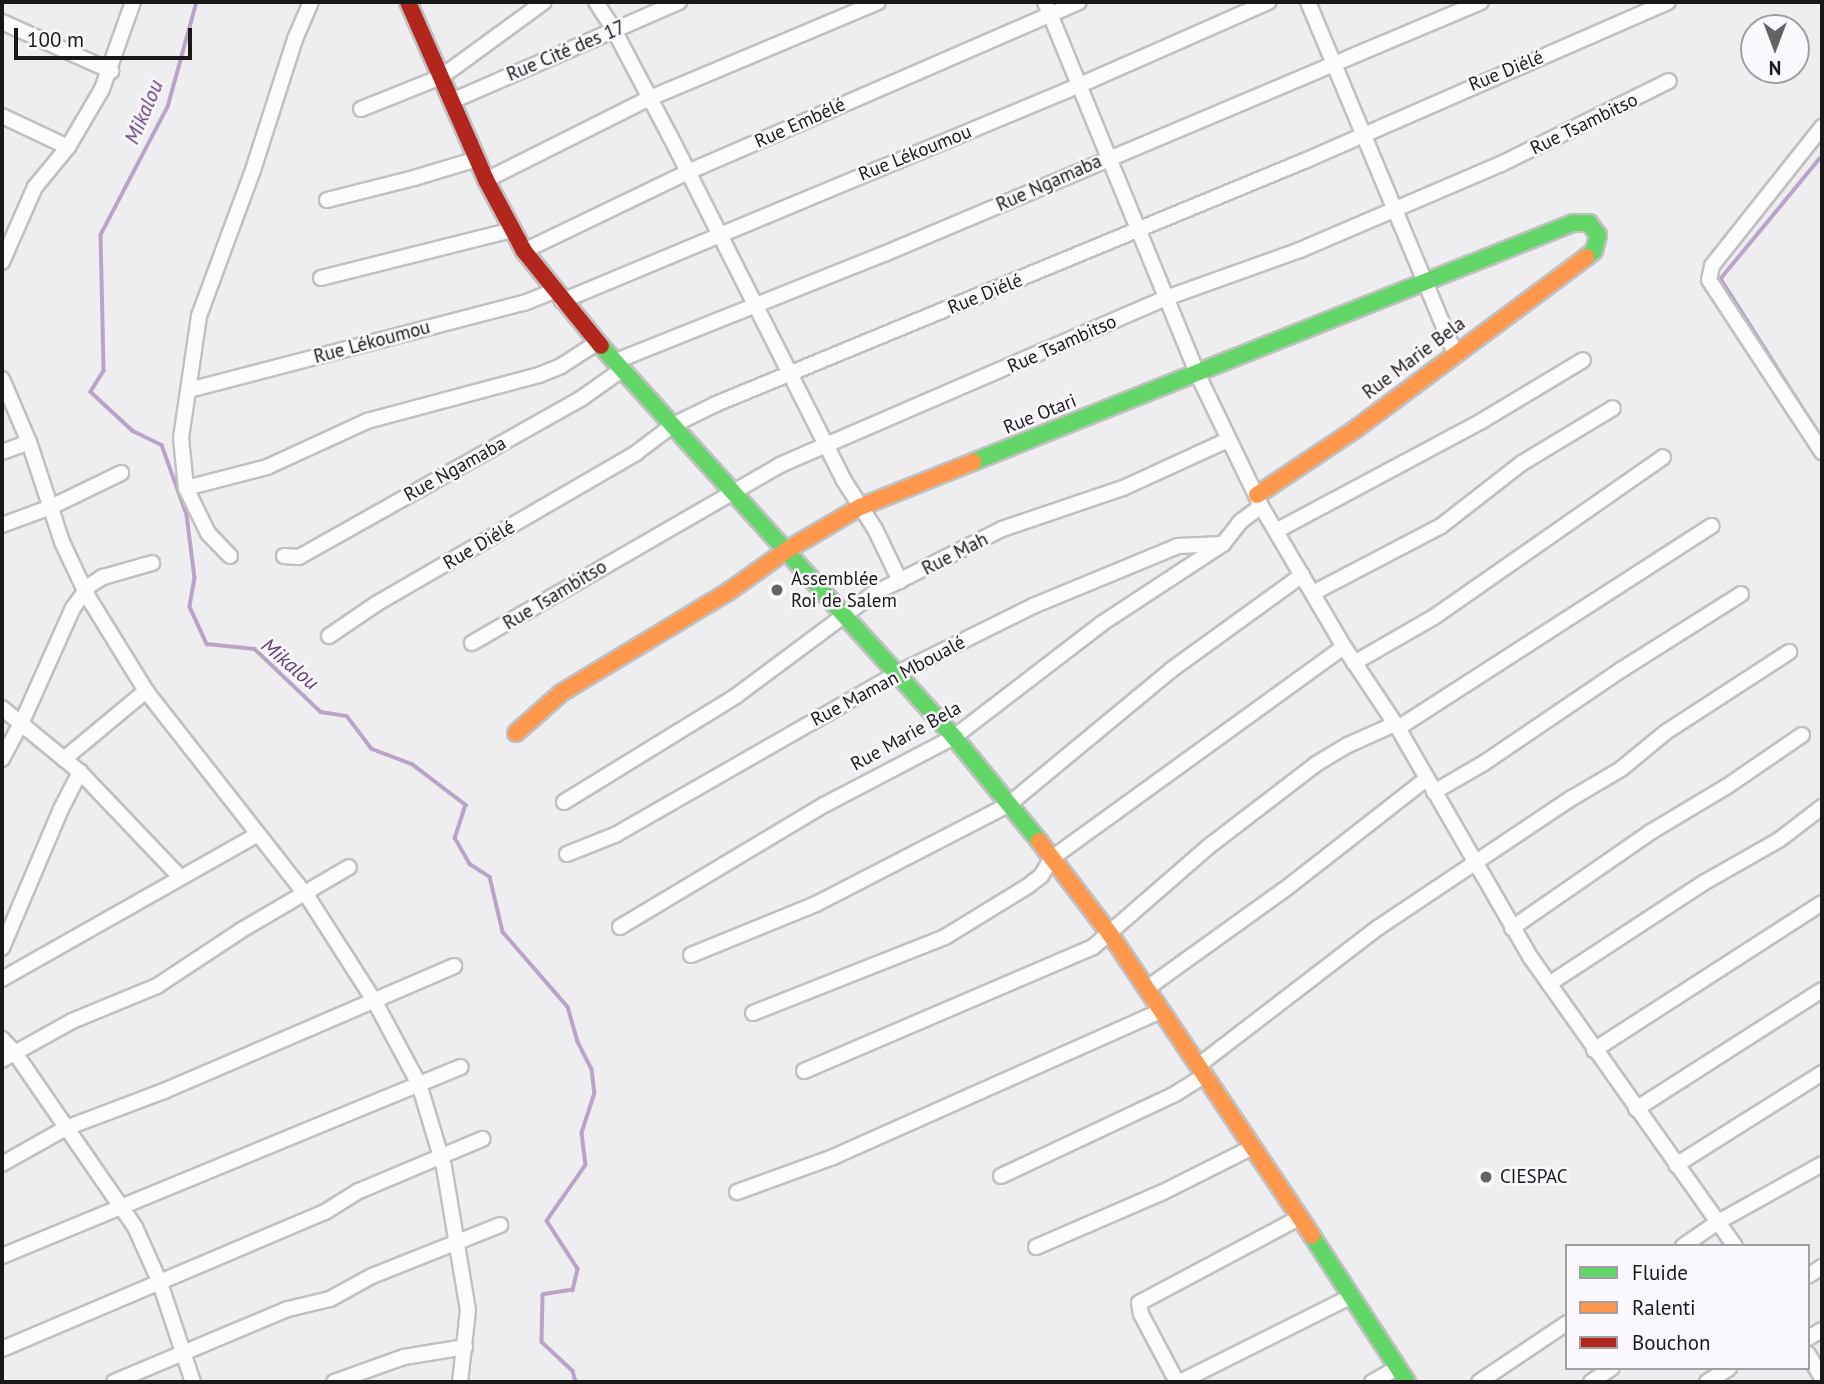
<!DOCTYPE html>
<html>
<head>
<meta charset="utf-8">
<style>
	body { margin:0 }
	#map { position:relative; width:1824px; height:1384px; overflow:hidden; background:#eeedef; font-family:"PT Sans",sans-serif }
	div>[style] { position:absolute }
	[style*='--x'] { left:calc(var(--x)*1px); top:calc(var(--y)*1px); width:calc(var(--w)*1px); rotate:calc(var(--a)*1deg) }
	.stream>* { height:3.5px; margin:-1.75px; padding:0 1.75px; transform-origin:1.75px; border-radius:1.75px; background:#b9a4c8 }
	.roads { filter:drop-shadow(2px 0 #c1c0c1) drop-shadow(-2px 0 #c1c0c1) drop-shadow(0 2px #c1c0c1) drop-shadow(0 -2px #c1c0c1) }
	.street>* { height:14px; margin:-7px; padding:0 7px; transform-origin:7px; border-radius:7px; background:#fcfcfd }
	.fast>* { height:16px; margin:-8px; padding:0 8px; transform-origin:8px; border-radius:8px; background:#63d668 }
	.slow>* { height:16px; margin:-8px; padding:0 8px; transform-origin:8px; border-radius:8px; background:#ff974d }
	.jam>* { height:16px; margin:-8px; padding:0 8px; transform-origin:8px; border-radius:8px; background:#b3261e }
	.dots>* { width:19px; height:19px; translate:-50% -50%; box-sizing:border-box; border:4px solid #fcf9fe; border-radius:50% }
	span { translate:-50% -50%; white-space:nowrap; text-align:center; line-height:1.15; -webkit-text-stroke:5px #fcf9fe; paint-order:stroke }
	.street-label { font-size:19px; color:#191819 }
	.poi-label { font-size:19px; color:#191819 }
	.left { translate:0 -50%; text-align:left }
	.water-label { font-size:21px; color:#653d7e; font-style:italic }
	.frame { position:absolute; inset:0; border:4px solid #191819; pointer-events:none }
	.legend { position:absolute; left:1565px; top:1244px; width:245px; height:126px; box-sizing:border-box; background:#fcf9fe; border:2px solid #a19fa2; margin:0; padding:9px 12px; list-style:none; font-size:21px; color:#191819 }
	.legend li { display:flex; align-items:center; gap:14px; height:35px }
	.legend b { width:35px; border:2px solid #a19fa2 }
	.north { position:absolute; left:1740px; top:14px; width:70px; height:70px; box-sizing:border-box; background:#fcf9fe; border:2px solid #a19fa2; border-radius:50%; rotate:180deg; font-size:19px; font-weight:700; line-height:28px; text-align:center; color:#191819 }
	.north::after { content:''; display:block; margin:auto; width:24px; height:32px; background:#646364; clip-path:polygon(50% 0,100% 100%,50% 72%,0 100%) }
	.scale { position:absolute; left:14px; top:28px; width:178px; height:32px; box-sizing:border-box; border:4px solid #191819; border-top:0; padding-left:9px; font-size:21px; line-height:24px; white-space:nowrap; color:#191819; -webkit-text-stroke:5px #fcf9fe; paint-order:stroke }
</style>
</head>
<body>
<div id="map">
	<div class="stream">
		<i style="--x:197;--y:2;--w:109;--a:105.4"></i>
		<i style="--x:168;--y:107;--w:144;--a:117.6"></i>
		<i style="--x:101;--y:235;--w:136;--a:88.7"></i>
		<i style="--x:104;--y:371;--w:25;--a:122"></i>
		<i style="--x:91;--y:392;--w:57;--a:42.9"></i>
		<i style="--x:133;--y:431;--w:32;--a:26"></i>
		<i style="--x:162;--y:445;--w:74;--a:70.3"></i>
		<i style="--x:187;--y:515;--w:64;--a:82.8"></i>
		<i style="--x:195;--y:578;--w:29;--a:100"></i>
		<i style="--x:190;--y:607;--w:41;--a:65.3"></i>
		<i style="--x:207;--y:644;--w:48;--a:5.9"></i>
		<i style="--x:255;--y:649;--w:91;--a:43.7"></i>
		<i style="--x:321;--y:712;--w:26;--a:9"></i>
		<i style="--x:347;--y:716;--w:41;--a:52.9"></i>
		<i style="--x:372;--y:749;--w:43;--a:20.6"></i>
		<i style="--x:412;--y:764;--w:68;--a:37.2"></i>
		<i style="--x:466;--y:805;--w:35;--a:108"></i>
		<i style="--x:455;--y:838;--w:30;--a:60"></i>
		<i style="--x:470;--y:864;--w:24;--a:33"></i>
		<i style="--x:490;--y:877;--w:57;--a:76.7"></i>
		<i style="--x:503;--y:932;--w:99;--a:49.1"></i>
		<i style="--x:568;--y:1007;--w:36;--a:74"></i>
		<i style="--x:578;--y:1042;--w:31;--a:63"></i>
		<i style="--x:592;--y:1070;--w:23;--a:83"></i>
		<i style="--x:595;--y:1093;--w:42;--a:108"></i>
		<i style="--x:582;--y:1133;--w:32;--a:83"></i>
		<i style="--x:586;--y:1165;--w:68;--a:124.9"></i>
		<i style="--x:547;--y:1221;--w:57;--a:57.1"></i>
		<i style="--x:578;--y:1269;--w:22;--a:103"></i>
		<i style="--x:573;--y:1290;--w:30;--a:171"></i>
		<i style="--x:543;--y:1295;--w:47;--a:91.2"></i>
		<i style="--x:542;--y:1342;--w:42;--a:43.1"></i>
		<i style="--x:573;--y:1371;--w:11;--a:75"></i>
		<i style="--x:1820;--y:159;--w:156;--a:129.5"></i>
		<i style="--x:1721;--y:279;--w:188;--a:57.6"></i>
	</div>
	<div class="roads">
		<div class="street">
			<i style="--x:596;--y:2;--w:33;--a:57"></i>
			<i style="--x:614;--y:30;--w:120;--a:62.2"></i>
			<i style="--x:670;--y:136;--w:384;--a:63.2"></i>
			<i style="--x:843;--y:479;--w:59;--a:57.4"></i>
			<i style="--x:875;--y:529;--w:58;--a:64.3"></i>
			<i style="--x:1045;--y:2;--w:403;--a:67.7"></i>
			<i style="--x:1198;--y:375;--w:145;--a:64.3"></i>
			<i style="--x:1261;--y:506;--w:164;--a:59.5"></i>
			<i style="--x:1344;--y:647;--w:97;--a:56.3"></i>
			<i style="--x:1398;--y:728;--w:266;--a:60"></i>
			<i style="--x:1531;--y:958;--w:353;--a:54.7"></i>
			<i style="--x:1308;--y:2;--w:381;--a:67.3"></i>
			<i style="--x:2;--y:22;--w:120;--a:24.2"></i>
			<i style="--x:452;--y:101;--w:248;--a:-23.6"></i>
			<i style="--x:361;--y:109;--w:86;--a:-21.8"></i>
			<i style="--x:441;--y:77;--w:127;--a:-36.1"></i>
			<i style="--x:2;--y:116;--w:73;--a:25.2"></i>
			<i style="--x:1822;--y:127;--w:177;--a:128.4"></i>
			<i style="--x:1712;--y:266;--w:14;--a:102"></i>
			<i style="--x:1709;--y:280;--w:206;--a:56.7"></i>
			<i style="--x:486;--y:180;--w:183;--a:-26.6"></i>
			<i style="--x:650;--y:98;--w:247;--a:-22.8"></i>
			<i style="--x:327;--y:200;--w:90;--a:-14.2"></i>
			<i style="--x:414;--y:178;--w:66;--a:-16.8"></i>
			<i style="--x:524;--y:251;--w:182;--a:-25.7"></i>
			<i style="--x:688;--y:172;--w:426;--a:-23.5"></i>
			<i style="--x:2;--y:262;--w:82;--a:-66.3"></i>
			<i style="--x:35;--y:187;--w:52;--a:-50.5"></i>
			<i style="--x:68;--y:147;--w:67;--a:-59.6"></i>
			<i style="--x:102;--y:89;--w:92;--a:-70.4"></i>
			<i style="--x:321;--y:278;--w:197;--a:-14.1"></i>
			<i style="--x:562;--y:301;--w:561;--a:-22.64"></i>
			<i style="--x:1080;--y:85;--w:206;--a:-23.8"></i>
			<i style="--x:616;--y:361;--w:289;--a:-21.8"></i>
			<i style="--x:884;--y:254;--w:648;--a:-22.89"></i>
			<i style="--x:2;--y:379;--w:69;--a:66.8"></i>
			<i style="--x:29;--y:442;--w:105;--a:71.7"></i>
			<i style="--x:62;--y:542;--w:61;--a:64.7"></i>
			<i style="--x:88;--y:597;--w:110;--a:58.3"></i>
			<i style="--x:146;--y:691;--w:264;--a:51.9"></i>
			<i style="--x:309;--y:899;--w:122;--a:57.3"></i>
			<i style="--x:375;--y:1002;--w:93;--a:61.8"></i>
			<i style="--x:419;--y:1084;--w:87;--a:73.2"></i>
			<i style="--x:444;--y:1167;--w:145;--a:80.5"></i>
			<i style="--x:468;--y:1310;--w:72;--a:96.3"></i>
			<i style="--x:189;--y:390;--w:346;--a:-14.6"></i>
			<i style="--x:524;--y:303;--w:31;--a:-22"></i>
			<i style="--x:2;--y:452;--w:29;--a:-20"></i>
			<i style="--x:186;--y:488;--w:84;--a:-14.5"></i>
			<i style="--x:267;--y:467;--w:110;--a:-24.7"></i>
			<i style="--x:367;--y:421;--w:178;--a:-15"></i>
			<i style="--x:539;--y:375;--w:24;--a:-22"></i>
			<i style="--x:561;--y:366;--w:44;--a:-33"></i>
			<i style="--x:2;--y:525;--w:52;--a:-20.2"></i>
			<i style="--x:51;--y:507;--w:78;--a:-25.9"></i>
			<i style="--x:1276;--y:531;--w:231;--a:-28.1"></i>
			<i style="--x:1480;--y:422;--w:120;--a:-31"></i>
			<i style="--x:230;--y:556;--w:32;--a:-134"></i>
			<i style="--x:208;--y:533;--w:50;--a:-116.1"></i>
			<i style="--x:186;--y:488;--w:50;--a:-95.7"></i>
			<i style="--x:181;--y:438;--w:123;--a:-81.6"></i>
			<i style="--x:199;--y:316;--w:156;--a:-69.7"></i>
			<i style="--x:253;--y:170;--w:138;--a:-72.2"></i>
			<i style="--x:295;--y:39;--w:40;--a:-66.6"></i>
			<i style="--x:284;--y:556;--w:15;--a:4"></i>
			<i style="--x:299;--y:557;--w:325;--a:-29.3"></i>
			<i style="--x:582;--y:398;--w:50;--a:-35.3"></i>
			<i style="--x:1313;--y:593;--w:144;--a:-27.6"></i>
			<i style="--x:1441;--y:526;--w:103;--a:-37.9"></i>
			<i style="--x:1522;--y:463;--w:106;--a:-31.1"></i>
			<i style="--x:329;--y:636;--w:57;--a:-34.2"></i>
			<i style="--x:376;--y:604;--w:301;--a:-30.1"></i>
			<i style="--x:636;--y:453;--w:46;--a:-37.1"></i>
			<i style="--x:673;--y:425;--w:48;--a:-26"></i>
			<i style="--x:716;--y:404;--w:636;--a:-22.45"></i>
			<i style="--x:1304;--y:161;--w:397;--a:-23.6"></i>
			<i style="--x:472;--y:643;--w:356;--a:-30"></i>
			<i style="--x:780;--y:465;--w:421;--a:-23.4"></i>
			<i style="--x:1166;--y:298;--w:142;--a:-19.7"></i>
			<i style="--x:1300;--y:250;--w:219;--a:-23.2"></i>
			<i style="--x:1501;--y:164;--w:187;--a:-26.3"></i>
			<i style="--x:1354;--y:663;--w:92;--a:-29.9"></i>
			<i style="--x:1434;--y:617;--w:279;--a:-34.9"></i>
			<i style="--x:2;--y:708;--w:101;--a:39.4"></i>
			<i style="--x:80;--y:772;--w:144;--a:46.4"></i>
			<i style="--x:1398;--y:728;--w:373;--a:-32.8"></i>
			<i style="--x:2;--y:759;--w:40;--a:-62"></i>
			<i style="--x:21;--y:724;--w:127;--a:-65.9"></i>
			<i style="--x:73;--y:608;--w:27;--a:-54"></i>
			<i style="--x:89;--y:586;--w:17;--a:-33"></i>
			<i style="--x:103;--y:577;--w:51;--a:-15.9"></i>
			<i style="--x:64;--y:759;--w:107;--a:-39.7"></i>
			<i style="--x:1434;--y:792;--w:58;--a:-30.1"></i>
			<i style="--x:1484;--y:763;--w:166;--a:-34.2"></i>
			<i style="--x:1621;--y:670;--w:142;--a:-32.3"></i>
			<i style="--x:564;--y:802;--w:202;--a:-31.6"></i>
			<i style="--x:736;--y:696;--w:171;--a:-36.7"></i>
			<i style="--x:873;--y:594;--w:144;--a:-26.7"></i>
			<i style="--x:1002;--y:529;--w:128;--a:-18.7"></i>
			<i style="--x:1123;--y:488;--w:115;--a:-24.6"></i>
			<i style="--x:567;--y:854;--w:52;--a:-21.6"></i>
			<i style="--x:615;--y:835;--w:324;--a:-29.8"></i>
			<i style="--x:896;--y:674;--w:153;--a:-26.4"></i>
			<i style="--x:1033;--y:606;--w:157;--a:-22.5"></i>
			<i style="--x:1178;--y:546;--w:45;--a:-2.5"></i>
			<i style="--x:620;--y:927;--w:238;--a:-30.9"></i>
			<i style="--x:824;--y:805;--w:147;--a:-27.6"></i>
			<i style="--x:954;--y:737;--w:185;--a:-37.5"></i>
			<i style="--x:1101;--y:624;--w:146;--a:-33.3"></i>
			<i style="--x:1223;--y:544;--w:28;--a:-52"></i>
			<i style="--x:1240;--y:522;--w:26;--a:-37"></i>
			<i style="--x:1512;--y:928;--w:167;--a:-34.7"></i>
			<i style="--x:1649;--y:833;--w:90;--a:-30.9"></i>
			<i style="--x:1726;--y:787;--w:92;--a:-34.4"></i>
			<i style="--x:2;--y:948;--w:151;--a:-67"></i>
			<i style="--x:61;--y:809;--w:42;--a:-62.8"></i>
			<i style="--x:691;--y:955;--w:135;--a:-22.2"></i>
			<i style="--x:816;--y:904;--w:216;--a:-27.3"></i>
			<i style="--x:1008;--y:805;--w:212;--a:-39.6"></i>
			<i style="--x:1171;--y:670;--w:162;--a:-35.9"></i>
			<i style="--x:2;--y:979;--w:294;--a:-29.5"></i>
			<i style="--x:1549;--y:984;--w:186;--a:-33.2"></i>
			<i style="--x:1705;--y:882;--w:85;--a:-29.6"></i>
			<i style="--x:1779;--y:840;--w:54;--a:-37.5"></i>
			<i style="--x:1146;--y:989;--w:170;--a:-35.7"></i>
			<i style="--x:1284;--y:890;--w:180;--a:-38"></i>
			<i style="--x:753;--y:1013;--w:206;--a:-21.6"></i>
			<i style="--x:945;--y:937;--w:97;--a:-31.6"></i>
			<i style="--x:1028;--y:886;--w:16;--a:-38"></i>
			<i style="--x:1041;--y:876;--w:21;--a:-59"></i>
			<i style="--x:1052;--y:858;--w:360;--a:-35.9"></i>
			<i style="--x:2;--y:1039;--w:19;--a:47"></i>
			<i style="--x:15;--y:1053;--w:211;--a:55.4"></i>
			<i style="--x:135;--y:1227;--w:61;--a:65.9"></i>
			<i style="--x:160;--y:1283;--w:104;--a:71.6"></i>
			<i style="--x:1594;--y:1050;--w:271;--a:-32.8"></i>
			<i style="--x:2;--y:1060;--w:80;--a:-29.1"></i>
			<i style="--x:72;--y:1021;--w:92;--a:-22.4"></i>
			<i style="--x:157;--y:986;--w:100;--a:-33.5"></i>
			<i style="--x:240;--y:931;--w:126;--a:-30.4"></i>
			<i style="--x:1199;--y:1065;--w:227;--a:-37.5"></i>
			<i style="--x:1379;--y:927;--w:232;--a:-33.8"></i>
			<i style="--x:1572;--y:798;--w:57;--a:-30.6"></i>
			<i style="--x:1621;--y:769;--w:58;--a:-39.4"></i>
			<i style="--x:1666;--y:732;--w:147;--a:-33"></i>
			<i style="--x:804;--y:1071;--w:314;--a:-23.2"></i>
			<i style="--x:1093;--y:947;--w:152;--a:-41"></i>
			<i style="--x:1208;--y:847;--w:136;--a:-37.5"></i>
			<i style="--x:1316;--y:764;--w:37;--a:-31"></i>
			<i style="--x:1348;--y:745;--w:51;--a:-24.1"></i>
			<i style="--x:1636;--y:1109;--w:221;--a:-32.6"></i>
			<i style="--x:2;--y:1164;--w:73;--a:-29.4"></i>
			<i style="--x:66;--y:1128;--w:105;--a:-20.7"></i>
			<i style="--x:164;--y:1091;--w:316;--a:-23.3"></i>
			<i style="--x:1676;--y:1165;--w:173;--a:-32.2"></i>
			<i style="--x:1001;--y:1176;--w:192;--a:-25.2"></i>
			<i style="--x:1175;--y:1094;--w:36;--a:-32"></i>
			<i style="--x:737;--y:1192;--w:102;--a:-20"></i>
			<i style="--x:833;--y:1157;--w:359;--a:-24"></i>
			<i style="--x:1683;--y:1246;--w:42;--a:-34.4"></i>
			<i style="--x:1718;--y:1222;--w:119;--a:-29.1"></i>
			<i style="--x:1036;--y:1247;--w:136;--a:-23.4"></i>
			<i style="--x:1161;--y:1193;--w:103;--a:-26.6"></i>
			<i style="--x:2;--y:1256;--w:496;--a:-22.4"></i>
			<i style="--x:1808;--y:1276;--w:17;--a:-33"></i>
			<i style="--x:1808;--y:1338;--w:16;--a:-30"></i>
			<i style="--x:2;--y:1349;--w:351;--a:-23"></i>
			<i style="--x:325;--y:1212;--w:40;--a:-32"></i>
			<i style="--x:359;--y:1191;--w:134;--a:-22.9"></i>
			<i style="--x:1808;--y:1354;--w:28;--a:60"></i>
			<i style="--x:114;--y:1382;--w:189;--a:-22.8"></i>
			<i style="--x:288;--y:1309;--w:43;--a:-13.4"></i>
			<i style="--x:330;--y:1299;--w:48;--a:-28.7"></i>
			<i style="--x:372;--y:1276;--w:138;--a:-21.7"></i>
			<i style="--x:334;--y:1382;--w:74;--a:-19.7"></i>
			<i style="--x:404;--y:1357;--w:62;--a:-9.3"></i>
			<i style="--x:1177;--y:1382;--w:77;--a:-117.9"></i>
			<i style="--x:1141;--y:1314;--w:11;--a:-100"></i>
			<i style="--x:1139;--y:1303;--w:181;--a:-28"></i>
			<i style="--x:1180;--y:1382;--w:190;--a:-26.6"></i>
			<i style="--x:1372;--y:1382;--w:29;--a:-29"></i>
			<i style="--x:1479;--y:1382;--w:106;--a:-33.8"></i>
			<i style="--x:1591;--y:1382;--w:25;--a:-34"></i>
			<i style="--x:1707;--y:1382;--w:26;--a:-32"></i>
		</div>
		<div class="fast">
			<i style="--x:601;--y:346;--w:527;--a:47.92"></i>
			<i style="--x:954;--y:737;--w:134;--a:50.7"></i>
			<i style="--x:973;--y:462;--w:646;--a:-21.72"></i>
			<i style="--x:1573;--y:223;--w:16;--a:0"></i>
			<i style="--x:1589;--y:223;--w:15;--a:53"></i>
			<i style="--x:1598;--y:235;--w:16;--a:104"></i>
			<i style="--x:1594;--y:251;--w:10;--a:143"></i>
			<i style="--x:1312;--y:1236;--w:174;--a:56.9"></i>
		</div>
		<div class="slow">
			<i style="--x:1257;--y:495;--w:120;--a:-33.8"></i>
			<i style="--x:1357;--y:428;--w:286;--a:-36.7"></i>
			<i style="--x:516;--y:733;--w:60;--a:-41.6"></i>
			<i style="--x:561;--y:693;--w:195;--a:-31.2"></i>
			<i style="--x:728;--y:592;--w:72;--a:-35.4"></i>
			<i style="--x:787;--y:550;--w:85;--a:-30.5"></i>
			<i style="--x:860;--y:507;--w:122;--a:-21.7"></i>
			<i style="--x:1039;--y:841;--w:117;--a:52.6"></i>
			<i style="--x:1110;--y:934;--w:363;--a:56.2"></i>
		</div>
		<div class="jam">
			<i style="--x:408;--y:2;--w:194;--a:66.3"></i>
			<i style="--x:486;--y:180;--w:81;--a:61.8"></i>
			<i style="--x:524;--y:251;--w:122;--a:51"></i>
		</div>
	</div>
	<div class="dots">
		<i style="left:777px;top:590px;background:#646364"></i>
		<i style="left:1486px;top:1177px;background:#646364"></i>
	</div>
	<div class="street-label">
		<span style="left:566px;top:51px;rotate:-23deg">Rue Cité des 17</span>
		<span style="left:1506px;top:71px;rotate:-22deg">Rue Diélé</span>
		<span style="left:800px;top:123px;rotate:-24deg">Rue Embélé</span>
		<span style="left:1584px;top:124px;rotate:-26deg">Rue Tsambitso</span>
		<span style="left:915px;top:153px;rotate:-22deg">Rue Lékoumou</span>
		<span style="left:1049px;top:183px;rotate:-24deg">Rue Ngamaba</span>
		<span style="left:985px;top:294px;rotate:-22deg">Rue Diélé</span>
		<span style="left:372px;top:342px;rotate:-15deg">Rue Lékoumou</span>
		<span style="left:1062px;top:344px;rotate:-24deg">Rue Tsambitso</span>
		<span style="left:1414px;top:358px;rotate:-37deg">Rue Marie Bela</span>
		<span style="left:1040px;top:414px;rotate:-22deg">Rue Otari</span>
		<span style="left:455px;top:469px;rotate:-29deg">Rue Ngamaba</span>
		<span style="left:479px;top:545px;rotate:-30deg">Rue Diélé</span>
		<span style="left:955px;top:554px;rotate:-27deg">Rue Mah</span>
		<span style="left:555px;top:595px;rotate:-31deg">Rue Tsambitso</span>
		<span style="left:888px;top:681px;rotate:-28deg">Rue Maman Mboualé</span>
		<span style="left:906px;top:736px;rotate:-29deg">Rue Marie Bela</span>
	</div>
	<div class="poi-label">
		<span class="left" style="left:791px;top:590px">Assemblée<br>Roi de Salem</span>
		<span class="left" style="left:1500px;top:1177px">CIESPAC</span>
	</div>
	<div class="water-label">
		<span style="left:144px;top:112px;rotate:-67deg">Mikalou</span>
		<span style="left:290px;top:664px;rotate:40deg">Mikalou</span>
	</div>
	<div class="frame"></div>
	<ul class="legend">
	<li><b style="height:9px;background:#63d668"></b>Fluide</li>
	<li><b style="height:9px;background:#ff974d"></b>Ralenti</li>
	<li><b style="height:9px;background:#b3261e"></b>Bouchon</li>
	</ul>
	<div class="north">N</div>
	<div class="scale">100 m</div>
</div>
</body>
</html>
